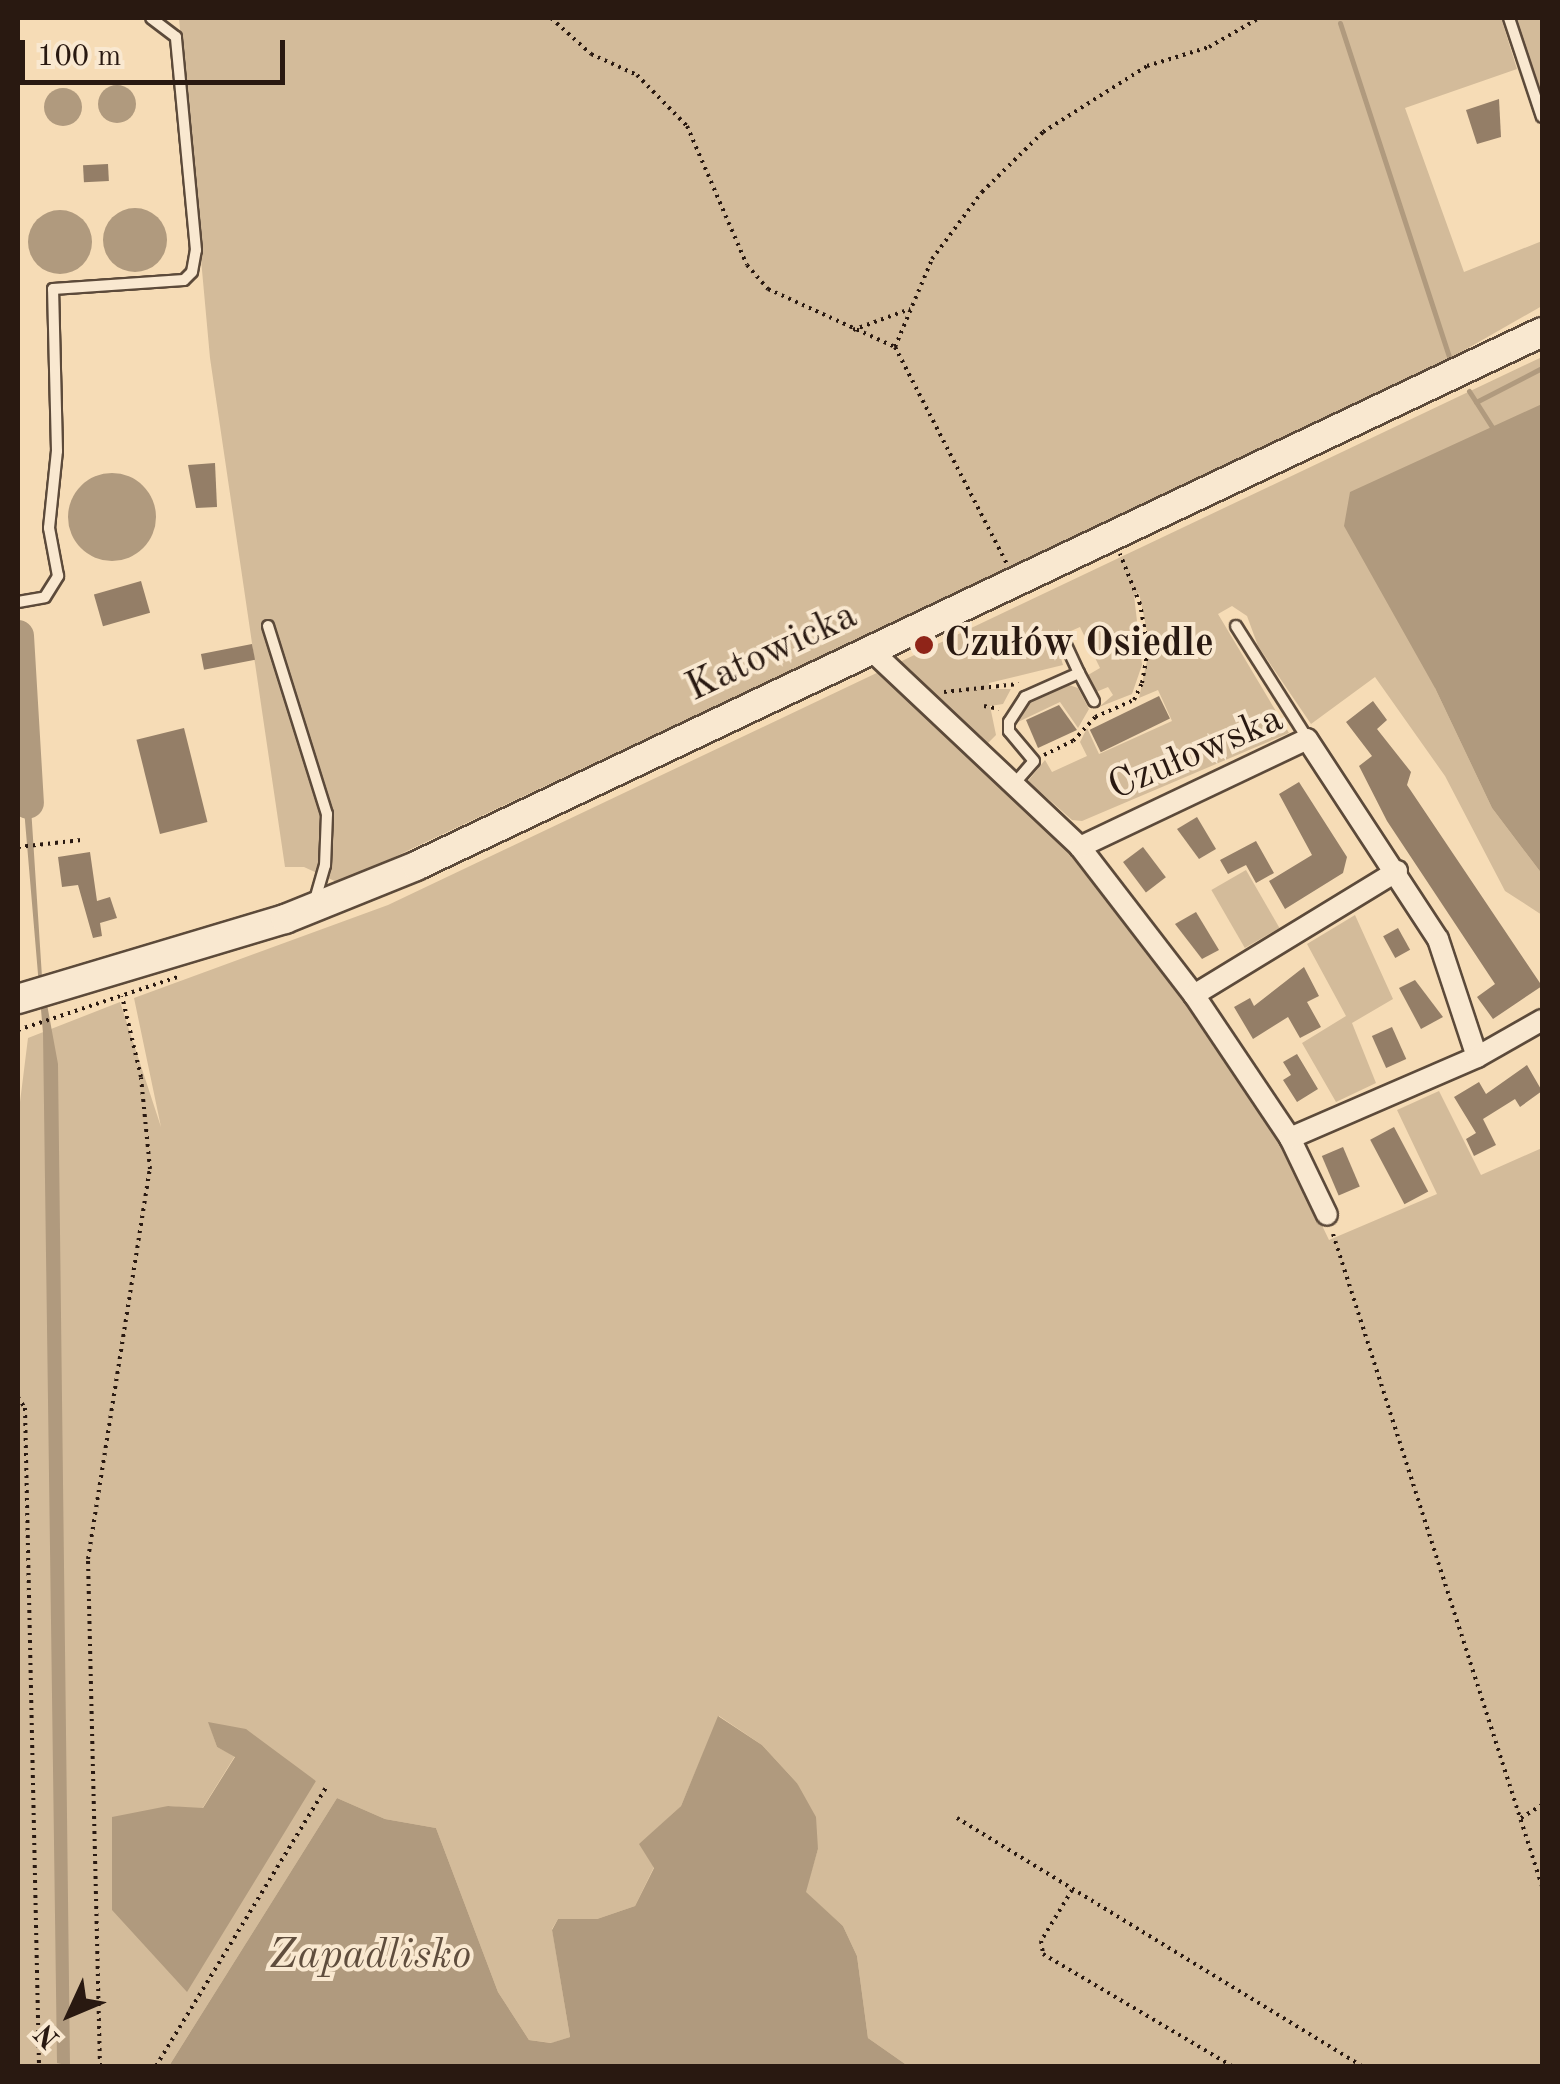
<!DOCTYPE html>
<html>
<head>
<meta charset="utf-8">
<style>
	body { margin:0 }
	#map { position:relative; width:1560px; height:2084px; overflow:hidden; background:#f6dcb6; font-family:"Old Standard TT",serif }
	div>[style] { position:absolute }
	[style*='--x'] { left:calc(var(--x)*1px); top:calc(var(--y)*1px); width:calc(var(--w)*1px); rotate:calc(var(--a)*1deg) }
	.green>* { inset:0; background:#d3bb9a; transform-origin:0 0 }
	.water>* { inset:0; background:#b09a7e }
	.round { border-radius:50% }
	.stream>* { height:5px; margin:-2.5px; padding:0 2.5px; transform-origin:2.5px; border-radius:2.5px; background:#b09a7e }
	.river>* { height:32px; margin:-16px; padding:0 16px; transform-origin:16px; border-radius:16px; background:#b09a7e }
	.building>* { inset:0; background:#947e67; transform-origin:0 0 }
	.path>* { height:4px; margin-top:-2px; transform-origin:0; background:repeating-linear-gradient(90deg,#291911 0 2.5px,transparent 0 7.5px) }
	.roads { filter:drop-shadow(2px 0 #5c4a3a) drop-shadow(-2px 0 #5c4a3a) drop-shadow(0 2px #5c4a3a) drop-shadow(0 -2px #5c4a3a) }
	.lane>* { height:10px; margin:-5px; padding:0 5px; transform-origin:5px; border-radius:5px; background:#f9e8d0 }
	.street>* { height:20px; margin:-10px; padding:0 10px; transform-origin:10px; border-radius:10px; background:#f9e8d0 }
	.secondary>* { height:28px; margin:-14px; padding:0 14px; transform-origin:14px; border-radius:14px; background:#f9e8d0 }
	.dots>* { width:28px; height:28px; translate:-50% -50%; box-sizing:border-box; border:5px solid #f9e8d0; border-radius:50% }
	span { translate:-50% -50%; white-space:nowrap; text-align:center; line-height:1.15; -webkit-text-stroke:8px #f9e8d0; paint-order:stroke }
	.poi-label { font-size:40px; color:#291911; font-weight:700 }
	.left { translate:0 -50%; text-align:left }
	.street-label { font-size:40px; color:#291911 }
	.water-label { font-size:42px; color:#5f4d3d; font-style:italic }
	.frame { position:absolute; inset:0; border:20px solid #291911; pointer-events:none }
	.north { position:absolute; left:20px; top:1964px; width:100px; height:100px; -webkit-text-stroke:8px #f9e8d0; paint-order:stroke; rotate:226deg; font-size:28px; font-weight:700; line-height:40px; text-align:center; color:#291911 }
	.north::after { content:''; display:block; margin:auto; width:35px; height:45px; background:#291911; clip-path:polygon(50% 0,100% 100%,50% 72%,0 100%) }
	.scale { position:absolute; left:20px; top:40px; width:265px; height:45px; box-sizing:border-box; border:5px solid #291911; border-top:0; padding-left:12px; font-size:30px; line-height:35px; white-space:nowrap; color:#291911; -webkit-text-stroke:8px #f9e8d0; paint-order:stroke }
</style>
</head>
<body>
<div id="map">
	<div class="green">
		<i style="clip-path:polygon(179px 18px,1501px 18px,1517px 69px,1405px 108px,1464px 272px,1542px 241px,1542px 306px,1428px 371px,339px 883px,304px 867px,285px 867px,210px 358px)"></i>
		<i style="clip-path:polygon(1516px 18px,1542px 18px,1542px 99px)"></i>
		<i style="clip-path:polygon(evenodd,1542px 357px,1542px 404px,1435px 688px,1492px 808px,1542px 874px,1542px 915px,1505px 891px,1445px 776px,1375px 677px,1311px 724px,1258px 646px,1247px 616px,1232px 606px,1218px 614px,1289px 733px,1082px 821px,1072px 820px,1028px 781px,1045px 760px,1052px 772px,1087px 756px,1080px 742px,1087px 728px,1099px 754px,1172px 721px,1158px 690px,1139px 698px,1150px 646px,1139px 593px,1134px 595px,1142px 665px,1132px 694px,1099px 707px,1113px 695px,1108px 687px,1096px 692px,1088px 675px,1100px 668px,1080px 627px,1055px 638px,1063px 665px,989px 683px,989px 689px,1011px 689px,1003px 704px,990px 706px,996px 735px,987px 744px,974px 733px,961px 745px,1069px 850px,1189px 1000px,1281px 1140px,1329px 1240px,1437px 1194px,1397px 1110px,1439px 1091px,1481px 1175px,1542px 1148px,1542px 2066px,908px 2066px,868px 2038px,857px 1956px,843px 1926px,805px 1892px,818px 1849px,797px 1783px,762px 1745px,719px 1716px,681px 1806px,640px 1844px,654px 1867px,635px 1906px,597px 1919px,558px 1919px,552px 1929px,570px 2037px,552px 2043px,529px 2040px,498px 1992px,436px 1828px,385px 1819px,337px 1798px,169px 2066px,18px 2066px,18px 1118px,28px 1038px,120px 1002px,161px 1127px,134px 998px,388px 905px,1542px 357px,209px 1723px,316px 1781px,112px 1910px,113px 1872px,168px 1806px,202px 1809px,235px 1756px,217px 1747px,209px 1723px)"></i>
		<i style="clip-path:polygon(1066px 684px,1078px 688px,1089px 709px,1078px 728px,1060px 702px,1018px 722px,1027px 703px)"></i>
		<i style="left:1246px;top:870px;width:67px;height:40px;rotate:60deg"></i>
		<i style="clip-path:polygon(1355px 915px,1393px 999px,1352px 1023px,1376px 1083px,1336px 1102px,1302px 1043px,1346px 1016px,1307px 944px)"></i>
	</div>
	<div class="water">
		<i class="round" style="left:98px;top:85px;width:38px;height:38px"></i>
		<i class="round" style="left:44px;top:88px;width:38px;height:38px"></i>
		<i class="round" style="left:103px;top:208px;width:64px;height:64px"></i>
		<i class="round" style="left:28px;top:210px;width:64px;height:64px"></i>
		<i style="clip-path:polygon(1542px 404px,1542px 874px,1492px 808px,1435px 688px,1344px 526px,1350px 492px)"></i>
		<i class="round" style="left:68px;top:473px;width:88px;height:88px"></i>
		<i style="clip-path:polygon(28px 761px,42px 977px,58px 1064px,70px 2066px,57px 2063px,43px 1033px,20px 762px)"></i>
		<i style="clip-path:polygon(718px 1716px,762px 1745px,797px 1783px,816px 1817px,818px 1849px,806px 1892px,843px 1926px,857px 1956px,868px 2038px,908px 2066px,169px 2066px,337px 1798px,385px 1819px,436px 1828px,498px 1992px,529px 2040px,551px 2043px,570px 2037px,552px 1930px,558px 1919px,597px 1919px,635px 1906px,654px 1868px,639px 1844px,681px 1806px)"></i>
		<i style="clip-path:polygon(208px 1722px,246px 1729px,316px 1781px,187px 1992px,112px 1910px,112px 1817px,168px 1806px,203px 1808px,235px 1757px,217px 1747px)"></i>
	</div>
	<div class="stream">
		<i style="--x:1340;--y:23;--w:350;--a:71.9"></i>
		<i style="--x:1469;--y:391;--w:43;--a:57.4"></i>
		<i style="--x:1476;--y:402;--w:74;--a:-27.3"></i>
	</div>
	<div class="river">
		<i style="--x:18;--y:636;--w:167;--a:86.6"></i>
	</div>
	<div class="building">
		<i style="clip-path:polygon(1499px 99px,1501px 137px,1477px 144px,1466px 110px)"></i>
		<i style="left:108px;top:164px;width:17px;height:25px;rotate:87deg"></i>
		<i style="clip-path:polygon(215px 463px,217px 507px,196px 508px,188px 465px)"></i>
		<i style="left:141px;top:581px;width:33px;height:49px;rotate:74deg"></i>
		<i style="left:252px;top:644px;width:16px;height:52px;rotate:79deg"></i>
		<i style="left:1159px;top:696px;width:25px;height:77px;rotate:64deg"></i>
		<i style="clip-path:polygon(1373px 701px,1387px 720px,1377px 729px,1411px 772px,1407px 785px,1542px 986px,1493px 1019px,1477px 997px,1495px 984px,1387px 821px,1359px 766px,1372px 756px,1346px 722px)"></i>
		<i style="clip-path:polygon(1059px 705px,1077px 730px,1038px 748px,1026px 720px)"></i>
		<i style="left:184px;top:728px;width:97px;height:49px;rotate:76deg"></i>
		<i style="clip-path:polygon(1299px 782px,1347px 857px,1343px 873px,1285px 909px,1269px 881px,1312px 855px,1279px 794px)"></i>
		<i style="clip-path:polygon(1197px 817px,1216px 849px,1199px 859px,1177px 829px)"></i>
		<i style="clip-path:polygon(1256px 841px,1274px 873px,1256px 883px,1246px 865px,1228px 874px,1220px 860px)"></i>
		<i style="left:1143px;top:847px;width:38px;height:25px;rotate:53deg"></i>
		<i style="clip-path:polygon(90px 852px,97px 901px,110px 897px,117px 918px,100px 923px,102px 936px,93px 938px,78px 885px,62px 887px,58px 857px)"></i>
		<i style="clip-path:polygon(1196px 912px,1219px 950px,1202px 959px,1175px 924px)"></i>
		<i style="left:1398px;top:928px;width:25px;height:17px;rotate:61deg"></i>
		<i style="clip-path:polygon(1304px 967px,1319px 996px,1307px 1002px,1321px 1027px,1300px 1038px,1288px 1017px,1253px 1039px,1234px 1007px,1250px 998px,1254px 1006px)"></i>
		<i style="clip-path:polygon(1415px 980px,1443px 1017px,1421px 1029px,1399px 988px)"></i>
		<i style="left:1392px;top:1027px;width:35px;height:22px;rotate:66deg"></i>
		<i style="clip-path:polygon(1297px 1054px,1318px 1089px,1297px 1102px,1283px 1080px,1291px 1075px,1283px 1062px)"></i>
		<i style="clip-path:polygon(1527px 1065px,1542px 1091px,1520px 1107px,1515px 1099px,1483px 1119px,1496px 1145px,1474px 1156px,1466px 1139px,1476px 1133px,1454px 1097px,1479px 1082px,1486px 1094px)"></i>
		<i style="left:1394px;top:1127px;width:73px;height:27px;rotate:62deg"></i>
		<i style="left:1343px;top:1147px;width:43px;height:23px;rotate:67deg"></i>
	</div>
	<div class="path">
		<i style="--x:551;--y:18;--w:54;--a:42"></i>
		<i style="--x:591;--y:54;--w:51;--a:24.5"></i>
		<i style="--x:637;--y:75;--w:71;--a:45.6"></i>
		<i style="--x:687;--y:126;--w:151;--a:66.7"></i>
		<i style="--x:747;--y:265;--w:32;--a:49"></i>
		<i style="--x:768;--y:289;--w:140;--a:24.5"></i>
		<i style="--x:895;--y:347;--w:244;--a:62.7"></i>
		<i style="--x:853;--y:330;--w:61;--a:-20.2"></i>
		<i style="--x:895;--y:347;--w:95;--a:-67.2"></i>
		<i style="--x:932;--y:259;--w:84;--a:-53.3"></i>
		<i style="--x:982;--y:192;--w:86;--a:-44.5"></i>
		<i style="--x:1043;--y:132;--w:123;--a:-32.4"></i>
		<i style="--x:1147;--y:66;--w:65;--a:-17"></i>
		<i style="--x:1209;--y:47;--w:58;--a:-30.1"></i>
		<i style="--x:944;--y:692;--w:75;--a:-6.1"></i>
		<i style="--x:984;--y:706;--w:15;--a:11"></i>
		<i style="--x:1044;--y:755;--w:32;--a:-26"></i>
		<i style="--x:1073;--y:741;--w:33;--a:-47"></i>
		<i style="--x:1095;--y:717;--w:43;--a:-23.6"></i>
		<i style="--x:1134;--y:700;--w:19;--a:-65"></i>
		<i style="--x:1142;--y:683;--w:35;--a:-80"></i>
		<i style="--x:1148;--y:649;--w:46;--a:-100.1"></i>
		<i style="--x:1140;--y:604;--w:54;--a:-111.8"></i>
		<i style="--x:18;--y:847;--w:64;--a:-6.2"></i>
		<i style="--x:18;--y:1030;--w:171;--a:-18.4"></i>
		<i style="--x:1333;--y:1234;--w:685;--a:72.23"></i>
		<i style="--x:18;--y:1397;--w:13;--a:58"></i>
		<i style="--x:25;--y:1408;--w:658;--a:88.78"></i>
		<i style="--x:957;--y:1818;--w:474;--a:31.5"></i>
		<i style="--x:1521;--y:1818;--w:25;--a:-32"></i>
		<i style="--x:1072;--y:1890;--w:60;--a:121.3"></i>
		<i style="--x:1041;--y:1941;--w:13;--a:81"></i>
		<i style="--x:1043;--y:1954;--w:220;--a:30.7"></i>
		<i style="--x:100;--y:2066;--w:507;--a:-91.36"></i>
		<i style="--x:88;--y:1559;--w:395;--a:-81"></i>
		<i style="--x:150;--y:1169;--w:92;--a:-95.6"></i>
		<i style="--x:141;--y:1077;--w:83;--a:-103.2"></i>
		<i style="--x:156;--y:2066;--w:327;--a:-58.6"></i>
	</div>
	<div class="roads">
		<div class="lane">
			<i style="--x:1509;--y:18;--w:104;--a:71.6"></i>
			<i style="--x:18;--y:602;--w:27;--a:-10"></i>
			<i style="--x:45;--y:597;--w:25;--a:-58"></i>
			<i style="--x:58;--y:576;--w:49;--a:-100.6"></i>
			<i style="--x:49;--y:528;--w:77;--a:-84.1"></i>
			<i style="--x:57;--y:451;--w:162;--a:-91.4"></i>
			<i style="--x:53;--y:289;--w:131;--a:-3.9"></i>
			<i style="--x:184;--y:280;--w:11;--a:-45"></i>
			<i style="--x:192;--y:272;--w:22;--a:-80"></i>
			<i style="--x:196;--y:250;--w:214;--a:-95.4"></i>
			<i style="--x:176;--y:37;--w:31;--a:-143"></i>
			<i style="--x:268;--y:626;--w:197;--a:72.6"></i>
			<i style="--x:327;--y:814;--w:51;--a:92.2"></i>
			<i style="--x:325;--y:865;--w:40;--a:106"></i>
			<i style="--x:1236;--y:626;--w:133;--a:57.6"></i>
			<i style="--x:1079;--y:673;--w:32;--a:62"></i>
			<i style="--x:1014;--y:784;--w:30;--a:-49"></i>
			<i style="--x:1034;--y:761;--w:39;--a:-130"></i>
			<i style="--x:1009;--y:731;--w:9;--a:-90"></i>
			<i style="--x:1009;--y:722;--w:30;--a:-57"></i>
			<i style="--x:1025;--y:697;--w:59;--a:-24"></i>
			<i style="--x:1079;--y:673;--w:31;--a:-115"></i>
		</div>
		<div class="street">
			<i style="--x:871;--y:650;--w:287;--a:43.3"></i>
			<i style="--x:1080;--y:847;--w:187;--a:52.4"></i>
			<i style="--x:1194;--y:995;--w:172;--a:56.1"></i>
			<i style="--x:1290;--y:1138;--w:85;--a:64.3"></i>
			<i style="--x:1080;--y:847;--w:251;--a:-25.4"></i>
			<i style="--x:1307;--y:739;--w:239;--a:56.8"></i>
			<i style="--x:1438;--y:939;--w:124;--a:71.7"></i>
			<i style="--x:1194;--y:995;--w:238;--a:-31.4"></i>
			<i style="--x:1290;--y:1138;--w:204;--a:-23.4"></i>
			<i style="--x:1477;--y:1057;--w:75;--a:-29.6"></i>
		</div>
		<div class="secondary">
			<i style="--x:18;--y:999;--w:279;--a:-16.7"></i>
			<i style="--x:285;--y:919;--w:141;--a:-22"></i>
			<i style="--x:416;--y:866;--w:1246;--a:-25.37"></i>
		</div>
	</div>
	<div class="dots">
		<i style="left:924px;top:645px;background:#8f2418"></i>
	</div>
	<div class="poi-label">
		<span class="left" style="left:944px;top:645px">Czułów Osiedle</span>
	</div>
	<div class="street-label">
		<span style="left:772px;top:653px;rotate:-25deg">Katowicka</span>
		<span style="left:1196px;top:754px;rotate:-23deg">Czułowska</span>
	</div>
	<div class="water-label">
		<span style="left:370px;top:1956px">Zapadlisko</span>
	</div>
	<div class="frame"></div>
	<div class="north">N</div>
	<div class="scale">100 m</div>
</div>
</body>
</html>
